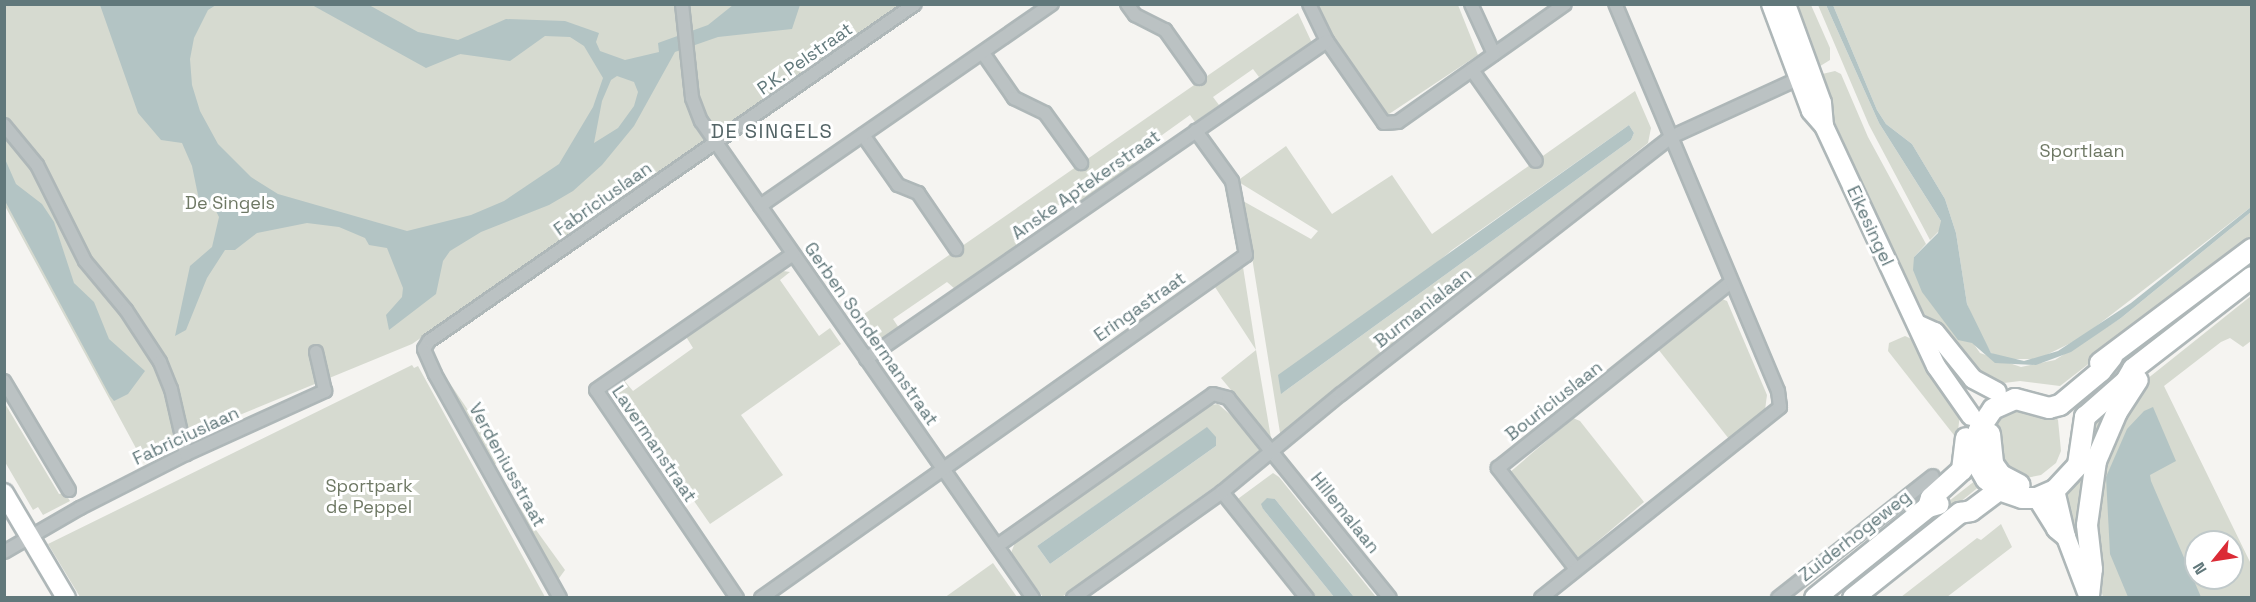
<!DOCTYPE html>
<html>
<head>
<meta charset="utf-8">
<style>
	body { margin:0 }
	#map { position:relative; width:2256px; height:602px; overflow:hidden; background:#f5f4f1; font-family:"Space Grotesk",sans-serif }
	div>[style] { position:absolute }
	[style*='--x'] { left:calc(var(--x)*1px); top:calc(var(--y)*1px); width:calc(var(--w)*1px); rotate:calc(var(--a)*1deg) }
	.green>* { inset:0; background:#d6dad0 }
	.water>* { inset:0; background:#b3c4c4 }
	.roads { filter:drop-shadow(2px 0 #aeb7b8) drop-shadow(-2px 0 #aeb7b8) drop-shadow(0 2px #aeb7b8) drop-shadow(0 -2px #aeb7b8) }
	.street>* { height:12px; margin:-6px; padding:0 6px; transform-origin:6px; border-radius:6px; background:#bbc2c3 }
	.secondary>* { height:18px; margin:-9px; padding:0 9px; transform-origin:9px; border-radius:9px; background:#fff }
	.primary>* { height:20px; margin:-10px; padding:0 10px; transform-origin:10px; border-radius:10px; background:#fff }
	span { translate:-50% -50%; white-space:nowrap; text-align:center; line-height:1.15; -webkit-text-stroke:6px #fff; paint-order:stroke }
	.street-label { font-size:18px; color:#61787b }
	.park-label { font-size:18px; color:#6e7864 }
	.neighbourhood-label { font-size:20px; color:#536466; letter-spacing:1.5px }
	.frame { position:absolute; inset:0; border:6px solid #61787b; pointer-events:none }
	.north { position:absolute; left:2184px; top:530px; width:60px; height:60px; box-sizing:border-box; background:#fff; border:2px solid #c0c9ca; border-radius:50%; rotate:240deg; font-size:16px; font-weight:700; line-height:24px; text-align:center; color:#61787b }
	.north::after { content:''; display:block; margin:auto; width:21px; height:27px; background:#db2b36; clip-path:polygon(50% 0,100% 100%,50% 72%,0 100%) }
</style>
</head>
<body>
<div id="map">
	<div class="green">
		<i style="clip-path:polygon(4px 5px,905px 5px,412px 344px,198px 432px,144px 463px,5px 206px)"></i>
		<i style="clip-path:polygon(1315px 5px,1458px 5px,1478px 55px,1386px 116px,1335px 43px)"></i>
		<i style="clip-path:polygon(1797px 5px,1811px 5px,1830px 48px,1830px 60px,1817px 68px,1805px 40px)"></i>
		<i style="clip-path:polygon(1818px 5px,1826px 5px,1879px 123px,1941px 221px,1941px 229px,1930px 240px,1869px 125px)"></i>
		<i style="clip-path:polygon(1833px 5px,2251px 5px,2251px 207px,2081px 338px,2038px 359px,2003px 359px,1991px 353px,1975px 324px,1967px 304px,1956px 233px,1945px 199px,1912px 144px,1886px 124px,1877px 110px)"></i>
		<i style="clip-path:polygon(1298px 13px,1312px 43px,1259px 77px,1253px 69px,1213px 97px,1219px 105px,1195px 122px,1190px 115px,1130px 158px,1134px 164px,1076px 205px,1070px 197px,1014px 237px,1019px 245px,955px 289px,947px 282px,893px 319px,899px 328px,870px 346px,854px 321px)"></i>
		<i style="clip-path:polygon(1835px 71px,1841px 74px,1868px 137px,1926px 244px,1914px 257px,1980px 353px,2021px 367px,2055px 360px,2121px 318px,2251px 212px,2251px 238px,2060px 386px,2020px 381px,1996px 384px,1983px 378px,1929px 321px,1916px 301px,1832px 116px,1818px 75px)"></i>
		<i style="clip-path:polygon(evenodd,1635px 91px,1651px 128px,1648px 143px,1281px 439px,1243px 201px,1311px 239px,1318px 231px,1237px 181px,1286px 146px,1332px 214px,1392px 175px,1432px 234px,1635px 91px,1629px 125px,1634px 133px,1631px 140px,1281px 394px,1452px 250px,1629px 125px)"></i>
		<i style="clip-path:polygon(1243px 267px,1256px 350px,1271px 438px,1221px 378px,1256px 350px,1215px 287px)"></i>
		<i style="clip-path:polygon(783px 271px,790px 272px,780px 280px,819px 336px,830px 328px,841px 344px,741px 415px,783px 475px,710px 524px,637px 419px,630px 417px,615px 388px,623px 379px,633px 391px,693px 348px,685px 335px)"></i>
		<i style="clip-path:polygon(evenodd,2251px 296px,2251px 341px,2243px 347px,2230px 338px,2221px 342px,2164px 386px,2251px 564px,2251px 597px,2103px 598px,2095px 561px,2098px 465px,2142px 383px,2251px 296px,2196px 542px,2232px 542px,2232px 578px,2196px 578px,2196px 542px)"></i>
		<i style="clip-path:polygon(1722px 299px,1727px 301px,1767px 395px,1765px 410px,1729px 439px,1658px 349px)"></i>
		<i style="clip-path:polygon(1905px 336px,1914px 340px,1960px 414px,1957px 439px,1888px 351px,1889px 343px)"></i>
		<i style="clip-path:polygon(412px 365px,414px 368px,418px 366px,545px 597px,80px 597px,48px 544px)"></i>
		<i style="clip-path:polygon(449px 382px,501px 459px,493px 466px,447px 383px)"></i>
		<i style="clip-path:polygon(4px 402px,59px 494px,65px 493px,70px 501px,43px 515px,38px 507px,33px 510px,5px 462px)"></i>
		<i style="clip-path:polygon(2117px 403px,2086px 565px,2065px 511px,2064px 498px,2094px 417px)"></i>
		<i style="clip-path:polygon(evenodd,1218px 404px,1241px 424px,1261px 453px,1062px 597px,1043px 597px,1011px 553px,1016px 540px,1211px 405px,1218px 404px,1207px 428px,1216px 446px,1050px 564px,1037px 546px,1207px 428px)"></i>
		<i style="clip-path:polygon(2017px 409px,2055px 416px,2058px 420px,2061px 451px,2056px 463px,2041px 475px,2026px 478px,2013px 473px,2003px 463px,1997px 420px)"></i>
		<i style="clip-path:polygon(1573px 418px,1580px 421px,1644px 502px,1579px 557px,1573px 556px,1509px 473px)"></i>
		<i style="clip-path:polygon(1273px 473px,1279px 477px,1376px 597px,1354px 597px,1275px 499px,1263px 509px,1334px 597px,1311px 597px,1235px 501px)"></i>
		<i style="clip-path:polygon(1976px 480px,1981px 485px,1877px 570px,1871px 562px)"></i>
		<i style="clip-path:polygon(502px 483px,565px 570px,557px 581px)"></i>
		<i style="clip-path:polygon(2001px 524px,2012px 547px,1947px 597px,1901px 597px,1977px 538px,1981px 540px)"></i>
		<i style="clip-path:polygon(993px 563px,1017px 597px,944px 598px)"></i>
	</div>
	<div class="water">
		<i style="clip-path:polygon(evenodd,100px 5px,216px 5px,208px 10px,194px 38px,190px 59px,192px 85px,200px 111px,218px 144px,251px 177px,278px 194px,407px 231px,471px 215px,504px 201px,559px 164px,593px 107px,603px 78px,584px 46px,570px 37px,545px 36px,510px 61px,460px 54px,426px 68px,312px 5px,369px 5px,418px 32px,458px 40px,506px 19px,565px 21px,599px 33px,596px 42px,600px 51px,625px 60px,659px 52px,658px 43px,708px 25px,733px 5px,800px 5px,792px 29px,718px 37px,675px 52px,634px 126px,602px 165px,573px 191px,549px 205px,481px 232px,450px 251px,443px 261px,436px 294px,389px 330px,386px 315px,402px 297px,403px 288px,387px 248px,369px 245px,365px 238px,339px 227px,307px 223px,257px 233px,235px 250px,225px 250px,207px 278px,186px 330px,175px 336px,190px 266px,212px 247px,219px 217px,214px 207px,199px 200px,192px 166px,182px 143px,161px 140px,138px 113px,100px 5px,617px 76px,634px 82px,638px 92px,634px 106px,618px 128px,594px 143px,602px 101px,611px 80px,617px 76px)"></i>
		<i style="clip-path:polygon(1826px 5px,1833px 5px,1877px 110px,1886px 124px,1912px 144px,1945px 199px,1956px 233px,1967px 304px,1991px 353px,2024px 361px,2058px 351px,2131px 303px,2251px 207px,2251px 212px,2121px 318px,2071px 352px,2036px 365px,1995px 363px,1972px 343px,1958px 340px,1922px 292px,1913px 270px,1914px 257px,1938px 233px,1941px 221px,1879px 123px)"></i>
		<i style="clip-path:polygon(1629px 125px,1634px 133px,1631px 140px,1281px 394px,1278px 375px)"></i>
		<i style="clip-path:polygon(5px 159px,16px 184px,42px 204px,54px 222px,74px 283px,94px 302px,109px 339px,145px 371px,128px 394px,114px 401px,110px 396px,5px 201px)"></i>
		<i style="clip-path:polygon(2153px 407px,2176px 461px,2150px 475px,2151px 481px,2201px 597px,2128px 597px,2110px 554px,2106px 477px,2127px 429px,2144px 411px)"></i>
		<i style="clip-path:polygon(1207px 427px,1216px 437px,1216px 446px,1050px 564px,1037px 546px)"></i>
		<i style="clip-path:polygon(1267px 498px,1275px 499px,1354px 597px,1334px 597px,1263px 509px,1261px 504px)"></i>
	</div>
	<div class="roads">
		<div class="street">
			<i style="--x:682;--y:4;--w:95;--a:83.9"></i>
			<i style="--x:692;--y:98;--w:25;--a:69"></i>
			<i style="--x:701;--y:121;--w:581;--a:55.16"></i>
			<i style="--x:1127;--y:4;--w:14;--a:54"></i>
			<i style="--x:1135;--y:15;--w:34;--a:27"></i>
			<i style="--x:1165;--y:30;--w:59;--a:54.7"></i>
			<i style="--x:1309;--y:4;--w:41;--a:64.1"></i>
			<i style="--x:1327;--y:41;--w:100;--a:55.2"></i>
			<i style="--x:1384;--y:123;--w:14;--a:-4"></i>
			<i style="--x:1398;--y:122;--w:204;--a:-35.2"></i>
			<i style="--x:1471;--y:4;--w:55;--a:65.3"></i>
			<i style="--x:983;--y:53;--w:55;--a:55.4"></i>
			<i style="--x:1014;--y:98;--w:34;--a:26"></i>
			<i style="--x:1045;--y:113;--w:62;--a:54.2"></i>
			<i style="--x:1472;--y:70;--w:111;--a:54.9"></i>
			<i style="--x:4;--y:125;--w:52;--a:50.5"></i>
			<i style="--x:37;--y:165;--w:107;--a:63.4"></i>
			<i style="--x:85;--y:261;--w:64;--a:50.1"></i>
			<i style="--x:126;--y:310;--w:62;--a:56.8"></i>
			<i style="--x:160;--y:362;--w:29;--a:68"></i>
			<i style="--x:171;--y:389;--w:67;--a:77"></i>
			<i style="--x:863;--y:135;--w:61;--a:55"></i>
			<i style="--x:898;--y:185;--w:22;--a:22"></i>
			<i style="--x:918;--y:193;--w:68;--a:55.8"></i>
			<i style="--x:760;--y:206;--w:355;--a:-34.7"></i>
			<i style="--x:866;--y:359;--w:560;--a:-34.6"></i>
			<i style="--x:4;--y:381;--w:127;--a:59.2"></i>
			<i style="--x:1222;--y:492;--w:136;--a:51.3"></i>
			<i style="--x:997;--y:546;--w:264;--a:-35.1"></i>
			<i style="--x:1213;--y:394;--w:16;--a:15"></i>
			<i style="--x:1228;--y:398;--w:257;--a:51"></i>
			<i style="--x:4;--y:552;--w:88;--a:-30.1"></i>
			<i style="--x:80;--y:508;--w:119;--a:-27"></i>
			<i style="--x:186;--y:454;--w:153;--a:-24.4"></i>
			<i style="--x:325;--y:391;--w:40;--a:-103"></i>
			<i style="--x:1576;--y:569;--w:128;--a:-127.7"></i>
			<i style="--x:1498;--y:468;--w:298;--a:-38.6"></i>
			<i style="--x:560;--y:598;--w:257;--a:-119.2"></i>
			<i style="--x:435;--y:374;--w:27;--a:-114"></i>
			<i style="--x:424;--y:349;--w:9;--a:-58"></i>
			<i style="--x:429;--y:341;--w:591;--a:-34.74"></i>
			<i style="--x:737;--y:598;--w:251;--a:-124.1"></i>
			<i style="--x:596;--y:390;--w:239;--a:-34.6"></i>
			<i style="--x:761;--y:598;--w:594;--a:-35.27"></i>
			<i style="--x:1246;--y:255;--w:75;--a:-100.7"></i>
			<i style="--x:1232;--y:181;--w:62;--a:-125.8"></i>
			<i style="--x:1073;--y:598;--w:183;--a:-35.4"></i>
			<i style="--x:1222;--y:492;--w:154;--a:-39.5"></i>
			<i style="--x:1341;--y:394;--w:418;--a:-37.9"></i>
			<i style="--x:1671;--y:137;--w:146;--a:-24.6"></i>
			<i style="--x:1541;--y:598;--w:306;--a:-38.6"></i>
			<i style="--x:1780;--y:407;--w:16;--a:-97"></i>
			<i style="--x:1778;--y:391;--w:420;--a:-112.8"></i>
			<i style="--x:1778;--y:598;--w:197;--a:-38.2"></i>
		</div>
		<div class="secondary">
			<i style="--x:1771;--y:4;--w:114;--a:69.5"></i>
			<i style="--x:1811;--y:111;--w:20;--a:49"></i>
			<i style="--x:1824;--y:126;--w:265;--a:65"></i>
			<i style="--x:1936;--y:366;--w:61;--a:55"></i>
			<i style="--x:1786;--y:4;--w:105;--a:70"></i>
			<i style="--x:1822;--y:103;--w:23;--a:85"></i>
			<i style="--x:1919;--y:325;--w:17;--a:24"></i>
			<i style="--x:1935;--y:332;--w:60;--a:51"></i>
			<i style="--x:1973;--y:379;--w:27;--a:28"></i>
			<i style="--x:2055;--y:490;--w:48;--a:76.8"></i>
			<i style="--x:2066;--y:537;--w:65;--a:69.3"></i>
			<i style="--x:4;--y:493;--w:122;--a:59.4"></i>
			<i style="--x:2037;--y:498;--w:36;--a:58"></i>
			<i style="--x:2056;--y:529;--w:13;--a:39"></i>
		</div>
		<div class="primary">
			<i style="--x:2112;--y:357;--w:18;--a:128"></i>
			<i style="--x:2101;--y:371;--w:53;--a:140.3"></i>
			<i style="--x:2060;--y:405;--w:11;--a:165"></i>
			<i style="--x:2049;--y:408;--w:35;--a:-165"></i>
			<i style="--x:2015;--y:399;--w:24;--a:156"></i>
			<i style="--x:1993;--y:409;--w:25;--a:124"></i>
			<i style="--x:1979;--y:430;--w:14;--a:98"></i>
			<i style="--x:1977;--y:444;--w:23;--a:85"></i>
			<i style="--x:1979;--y:467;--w:14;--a:60"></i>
			<i style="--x:1986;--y:479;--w:17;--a:40"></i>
			<i style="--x:1999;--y:490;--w:24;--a:19"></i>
			<i style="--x:2022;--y:498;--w:15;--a:0"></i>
			<i style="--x:2037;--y:498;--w:20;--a:-24"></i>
			<i style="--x:2055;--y:490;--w:34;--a:-47"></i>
			<i style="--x:2078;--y:465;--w:49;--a:-81.7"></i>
			<i style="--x:2085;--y:417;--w:55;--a:-41.3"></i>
			<i style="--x:2126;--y:381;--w:14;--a:-60"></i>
			<i style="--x:2133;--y:369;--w:150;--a:-37.7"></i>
			<i style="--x:2100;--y:363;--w:190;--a:-36.9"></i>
			<i style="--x:1990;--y:434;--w:30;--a:84"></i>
			<i style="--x:1993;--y:464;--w:14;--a:54"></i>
			<i style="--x:2001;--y:475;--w:21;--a:28"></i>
			<i style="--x:1928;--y:507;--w:9;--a:-72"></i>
			<i style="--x:1931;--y:498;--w:42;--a:-42.1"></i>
			<i style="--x:1962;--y:470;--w:32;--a:-83"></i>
			<i style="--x:2089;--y:596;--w:27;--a:-84"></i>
			<i style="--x:2092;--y:569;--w:44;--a:-96.5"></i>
			<i style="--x:2087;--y:525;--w:65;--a:-82"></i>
			<i style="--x:2096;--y:461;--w:53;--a:-66.8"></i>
			<i style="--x:2117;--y:412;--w:38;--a:-57"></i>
			<i style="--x:1815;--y:598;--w:145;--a:-38.8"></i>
			<i style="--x:1928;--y:507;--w:11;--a:-15"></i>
			<i style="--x:1853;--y:598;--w:137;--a:-38.5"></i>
			<i style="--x:1960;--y:513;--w:11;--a:-10"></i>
			<i style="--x:1971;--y:511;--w:35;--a:-37"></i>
		</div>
	</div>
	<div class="street-label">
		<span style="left:805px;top:59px;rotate:-35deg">P.K. Pelstraat</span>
		<span style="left:1086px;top:185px;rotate:-35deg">Anske Aptekerstraat</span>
		<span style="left:603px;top:199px;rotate:-35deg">Fabriciuslaan</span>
		<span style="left:1870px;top:226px;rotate:65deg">Eikesingel</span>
		<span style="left:1140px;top:307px;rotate:-35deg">Eringastraat</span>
		<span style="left:1423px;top:308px;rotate:-38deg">Burmanialaan</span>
		<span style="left:871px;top:334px;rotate:55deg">Gerben Sondermanstraat</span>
		<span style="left:1554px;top:401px;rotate:-38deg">Bouriciuslaan</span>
		<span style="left:186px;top:436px;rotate:-25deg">Fabriciuslaan</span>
		<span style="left:654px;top:444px;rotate:56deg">Lavermanstraat</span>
		<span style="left:507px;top:465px;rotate:61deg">Verdeniusstraat</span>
		<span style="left:1345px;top:513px;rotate:51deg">Hillemalaan</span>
		<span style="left:1855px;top:536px;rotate:-38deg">Zuiderhogeweg</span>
	</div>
	<div class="park-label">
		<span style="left:2082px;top:151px">Sportlaan</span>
		<span style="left:230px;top:203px">De Singels</span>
		<span style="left:369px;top:497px">Sportpark<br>de Peppel</span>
	</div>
	<div class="neighbourhood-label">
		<span style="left:772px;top:131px">DE SINGELS</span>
	</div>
	<div class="frame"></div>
	<div class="north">N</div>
</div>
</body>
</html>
